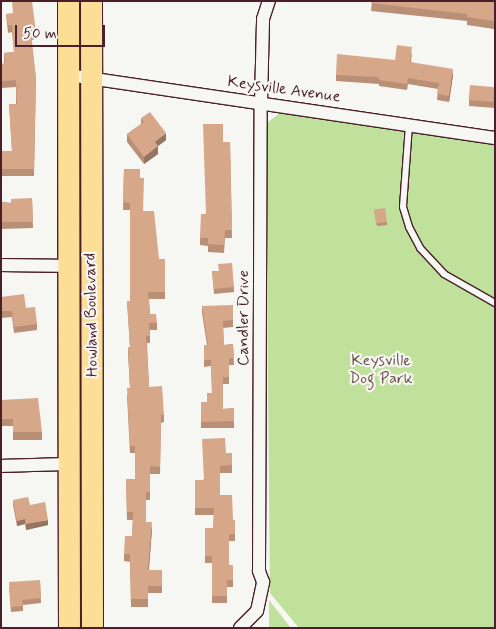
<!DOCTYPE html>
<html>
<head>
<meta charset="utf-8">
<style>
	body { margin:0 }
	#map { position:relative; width:496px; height:629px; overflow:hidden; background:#f6f6f2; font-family:Mynerve,sans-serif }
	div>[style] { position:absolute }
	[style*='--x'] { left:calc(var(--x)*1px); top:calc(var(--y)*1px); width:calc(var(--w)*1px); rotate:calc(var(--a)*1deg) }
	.green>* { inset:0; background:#bfe19b }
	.roads { filter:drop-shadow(1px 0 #4a1f2b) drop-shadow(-1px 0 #4a1f2b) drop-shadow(0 1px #4a1f2b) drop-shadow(0 -1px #4a1f2b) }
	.service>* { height:6px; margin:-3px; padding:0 3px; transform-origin:3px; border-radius:3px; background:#f6f6f2 }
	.minor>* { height:12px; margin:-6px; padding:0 6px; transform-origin:6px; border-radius:6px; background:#f6f6f2 }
	.primary>* { height:21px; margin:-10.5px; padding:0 10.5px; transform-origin:10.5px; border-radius:10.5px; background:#fcde96 }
	.wall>* { inset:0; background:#b99076 }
	.shaded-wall>* { inset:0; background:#967560 }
	.building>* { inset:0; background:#d7a789; transform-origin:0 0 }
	span { translate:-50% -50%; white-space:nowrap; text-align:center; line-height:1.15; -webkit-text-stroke:4.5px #f6f6f2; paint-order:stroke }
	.street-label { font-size:16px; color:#4a1f2b }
	.park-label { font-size:16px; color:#675047 }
	.frame { position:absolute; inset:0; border:2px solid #4a1f2b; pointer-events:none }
	.scale { position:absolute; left:15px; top:25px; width:90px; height:22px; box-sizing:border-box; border:2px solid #4a1f2b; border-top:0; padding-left:6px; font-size:15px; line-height:18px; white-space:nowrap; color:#4a1f2b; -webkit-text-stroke:4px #f6f6f2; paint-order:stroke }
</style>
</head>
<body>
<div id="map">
	<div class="green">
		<i style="clip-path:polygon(281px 112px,495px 143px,495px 628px,299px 628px,270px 593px,266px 164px,267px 123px)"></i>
		<i style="clip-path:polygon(269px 600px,291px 628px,269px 628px)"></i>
	</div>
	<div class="roads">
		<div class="service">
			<i style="--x:409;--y:125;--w:82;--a:94.2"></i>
			<i style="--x:403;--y:207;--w:21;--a:73"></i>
			<i style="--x:409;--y:227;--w:24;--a:62"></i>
			<i style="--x:420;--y:248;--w:35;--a:47"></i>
			<i style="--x:444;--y:274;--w:59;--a:29.6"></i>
		</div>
		<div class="minor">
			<i style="--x:68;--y:75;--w:432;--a:8.4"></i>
			<i style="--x:1;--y:265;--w:69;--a:0.8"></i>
			<i style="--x:1;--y:466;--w:68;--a:-1.7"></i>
			<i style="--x:240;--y:628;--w:24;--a:-45"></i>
			<i style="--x:257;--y:611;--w:30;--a:-78"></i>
			<i style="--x:263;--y:582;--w:12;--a:-110"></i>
			<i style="--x:259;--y:571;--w:468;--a:-89.8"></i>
			<i style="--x:261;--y:103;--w:84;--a:-88.6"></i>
			<i style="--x:263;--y:19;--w:19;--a:-72"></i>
		</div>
		<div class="primary">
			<i style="--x:68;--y:1;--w:627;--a:89.91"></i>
			<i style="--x:91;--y:1;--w:627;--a:89.91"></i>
		</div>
	</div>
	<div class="wall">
		<i style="clip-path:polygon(372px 1px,495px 1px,494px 29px,467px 25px,467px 21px,371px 11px)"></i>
		<i style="clip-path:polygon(6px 14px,36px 32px,36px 39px,31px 40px,36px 78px,34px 176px,1px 176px,1px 151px,12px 151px,9px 104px,16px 104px,16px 87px,1px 88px,1px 64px,4px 64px,4px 53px,14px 52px,12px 32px,8px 33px)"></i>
		<i style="clip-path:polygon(412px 53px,411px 62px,453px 75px,449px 102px,437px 100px,438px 89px,408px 84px,407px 90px,379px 86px,379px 84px,336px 81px,336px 75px,395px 60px)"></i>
		<i style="clip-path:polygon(495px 87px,495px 108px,469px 106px,469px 100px)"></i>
		<i style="clip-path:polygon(141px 118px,166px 140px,158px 146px,158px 154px,144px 164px,127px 142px,127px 134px,141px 124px)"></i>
		<i style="clip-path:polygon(223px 142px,230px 142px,232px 238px,225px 238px,224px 253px,208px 252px,208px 246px,200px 245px,200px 238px)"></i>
		<i style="clip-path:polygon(124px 169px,140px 178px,143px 211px,159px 259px,165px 259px,165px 299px,149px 299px,150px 314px,157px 323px,157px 330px,150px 330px,150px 343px,147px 343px,149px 387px,164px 415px,164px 422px,161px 423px,160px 474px,150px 474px,150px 500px,146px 500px,146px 522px,152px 529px,149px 570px,162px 570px,162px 593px,148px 593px,148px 607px,131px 607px,130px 562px,124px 561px,124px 554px,132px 536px,133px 520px,127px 520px,126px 479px,135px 479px,135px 453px,130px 453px,127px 396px,130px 388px,128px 354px,128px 347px,130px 347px,127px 301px,130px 301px,130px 210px,123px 210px)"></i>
		<i style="clip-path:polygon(32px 198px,33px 228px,1px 229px,1px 202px,11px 203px)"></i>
		<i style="clip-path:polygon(374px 210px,387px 222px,387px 225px,377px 226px)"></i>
		<i style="clip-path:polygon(212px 271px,219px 271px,234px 287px,234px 292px,214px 294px)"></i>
		<i style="clip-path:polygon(1px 297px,26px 308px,37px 324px,37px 330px,14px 333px,12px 317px,1px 318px)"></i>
		<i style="clip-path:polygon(202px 306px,233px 320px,233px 327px,223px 328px,224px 345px,233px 344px,234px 365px,229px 365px,229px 384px,223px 384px,223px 409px,234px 408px,234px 428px,201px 428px,201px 402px,207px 402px,212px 393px,211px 366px,204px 367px,204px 345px,207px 345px,202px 313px)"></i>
		<i style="clip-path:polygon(1px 400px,42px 432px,42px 440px,13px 440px,13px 426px,1px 426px)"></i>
		<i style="clip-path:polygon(226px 453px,232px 453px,232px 473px,220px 473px,220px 495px,233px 520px,235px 520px,235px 541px,229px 541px,229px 565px,233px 565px,233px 587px,227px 587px,227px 603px,212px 603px,212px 563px,205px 563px,205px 528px,213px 528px,214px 515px,195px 515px,195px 480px,203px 480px)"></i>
		<i style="clip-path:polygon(13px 500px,30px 505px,48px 525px,26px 530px,25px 524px,17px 526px,13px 505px)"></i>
		<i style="clip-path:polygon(40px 580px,41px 603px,23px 605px,23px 611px,11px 612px,9px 587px)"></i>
	</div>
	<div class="shaded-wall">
		<i style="clip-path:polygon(453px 69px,453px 75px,449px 102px,449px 96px)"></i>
		<i style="clip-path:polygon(166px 133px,166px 140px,158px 146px,158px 154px,144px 164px,144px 157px,155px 142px)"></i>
		<i style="clip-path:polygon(25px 519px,25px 524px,17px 526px,17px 521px)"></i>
		<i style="clip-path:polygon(48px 520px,48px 525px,26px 530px,26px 524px)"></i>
		<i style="clip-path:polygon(152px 522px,152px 529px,148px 577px,148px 570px)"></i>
	</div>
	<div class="building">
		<i style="clip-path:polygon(12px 1px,32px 1px,36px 32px,31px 32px,36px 78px,34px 169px,1px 169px,1px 151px,12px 151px,9px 104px,17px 104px,16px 80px,1px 81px,1px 64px,5px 63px,4px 53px,14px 52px,12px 25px,8px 25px,6px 14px,13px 13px)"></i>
		<i style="clip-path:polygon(372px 1px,495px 1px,494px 21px,467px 17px,467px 14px,371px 3px)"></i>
		<i style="clip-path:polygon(397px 45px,412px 47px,410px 62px,453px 69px,449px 96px,437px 94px,439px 83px,408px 78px,407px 84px,379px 80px,379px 77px,336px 75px,337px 54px,395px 60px)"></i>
		<i style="left:470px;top:85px;width:25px;height:15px;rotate:5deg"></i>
		<i style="clip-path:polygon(150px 112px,166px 133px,155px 142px,158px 146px,144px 157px,127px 134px,144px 122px,141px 118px)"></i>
		<i style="clip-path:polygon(203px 124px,223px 124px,223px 142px,230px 142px,232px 230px,225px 230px,224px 245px,208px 244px,208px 238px,200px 238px,201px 214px,206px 214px)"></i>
		<i style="clip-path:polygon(124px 169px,140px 169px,140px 178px,144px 178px,143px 211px,154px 211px,159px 259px,165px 259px,165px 292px,148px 292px,150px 314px,156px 314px,157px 323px,149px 323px,150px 336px,146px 336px,149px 387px,162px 386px,164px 415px,161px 415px,160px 467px,150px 466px,150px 492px,146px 492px,146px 522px,152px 522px,148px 570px,162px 570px,162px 586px,148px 586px,148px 599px,131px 599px,130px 554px,124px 554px,125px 536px,132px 536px,133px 512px,127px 512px,126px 479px,135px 479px,135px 446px,130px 446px,127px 388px,130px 388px,128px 347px,130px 347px,127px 301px,130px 301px,130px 203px,123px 202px)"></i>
		<i style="clip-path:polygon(32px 198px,33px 222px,1px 222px,1px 202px,11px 203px,11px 199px)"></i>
		<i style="left:385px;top:208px;width:14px;height:11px;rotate:82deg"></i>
		<i style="clip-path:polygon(232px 263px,234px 287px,214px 289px,212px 271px,219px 271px,218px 264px)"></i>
		<i style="clip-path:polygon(24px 294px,26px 308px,35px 307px,37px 324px,14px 327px,12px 311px,1px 311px,1px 297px)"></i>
		<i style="clip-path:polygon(233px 305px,233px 320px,223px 321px,224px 345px,233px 344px,234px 358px,229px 358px,229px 377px,223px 377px,223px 409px,234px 408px,234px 421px,201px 422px,201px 402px,207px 402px,207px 393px,212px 393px,211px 360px,204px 360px,204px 345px,208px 345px,202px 306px)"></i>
		<i style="clip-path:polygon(38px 398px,42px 432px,13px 432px,13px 419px,1px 419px,1px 400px)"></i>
		<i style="clip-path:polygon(225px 438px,226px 453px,232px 453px,232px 465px,220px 466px,220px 495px,232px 495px,233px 520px,235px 520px,235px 534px,229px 534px,229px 565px,233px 565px,233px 580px,227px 580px,227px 596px,212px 596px,212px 556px,205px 556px,205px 528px,213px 528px,214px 508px,195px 508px,195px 480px,204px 480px,202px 439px)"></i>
		<i style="clip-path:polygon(28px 497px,30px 505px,45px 502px,48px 520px,26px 524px,25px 519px,17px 521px,13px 500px)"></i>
		<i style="clip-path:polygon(40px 580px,41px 598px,22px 600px,23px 606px,11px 607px,9px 582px)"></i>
	</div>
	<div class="street-label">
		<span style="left:284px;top:90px;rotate:8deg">Keysville Avenue</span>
		<span style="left:92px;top:315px;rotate:-91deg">Howland Boulevard</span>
		<span style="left:244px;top:318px;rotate:-90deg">Candler Drive</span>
	</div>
	<div class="park-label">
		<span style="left:381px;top:370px">Keysville<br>Dog Park</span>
	</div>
	<div class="frame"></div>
	<div class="scale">50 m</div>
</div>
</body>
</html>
